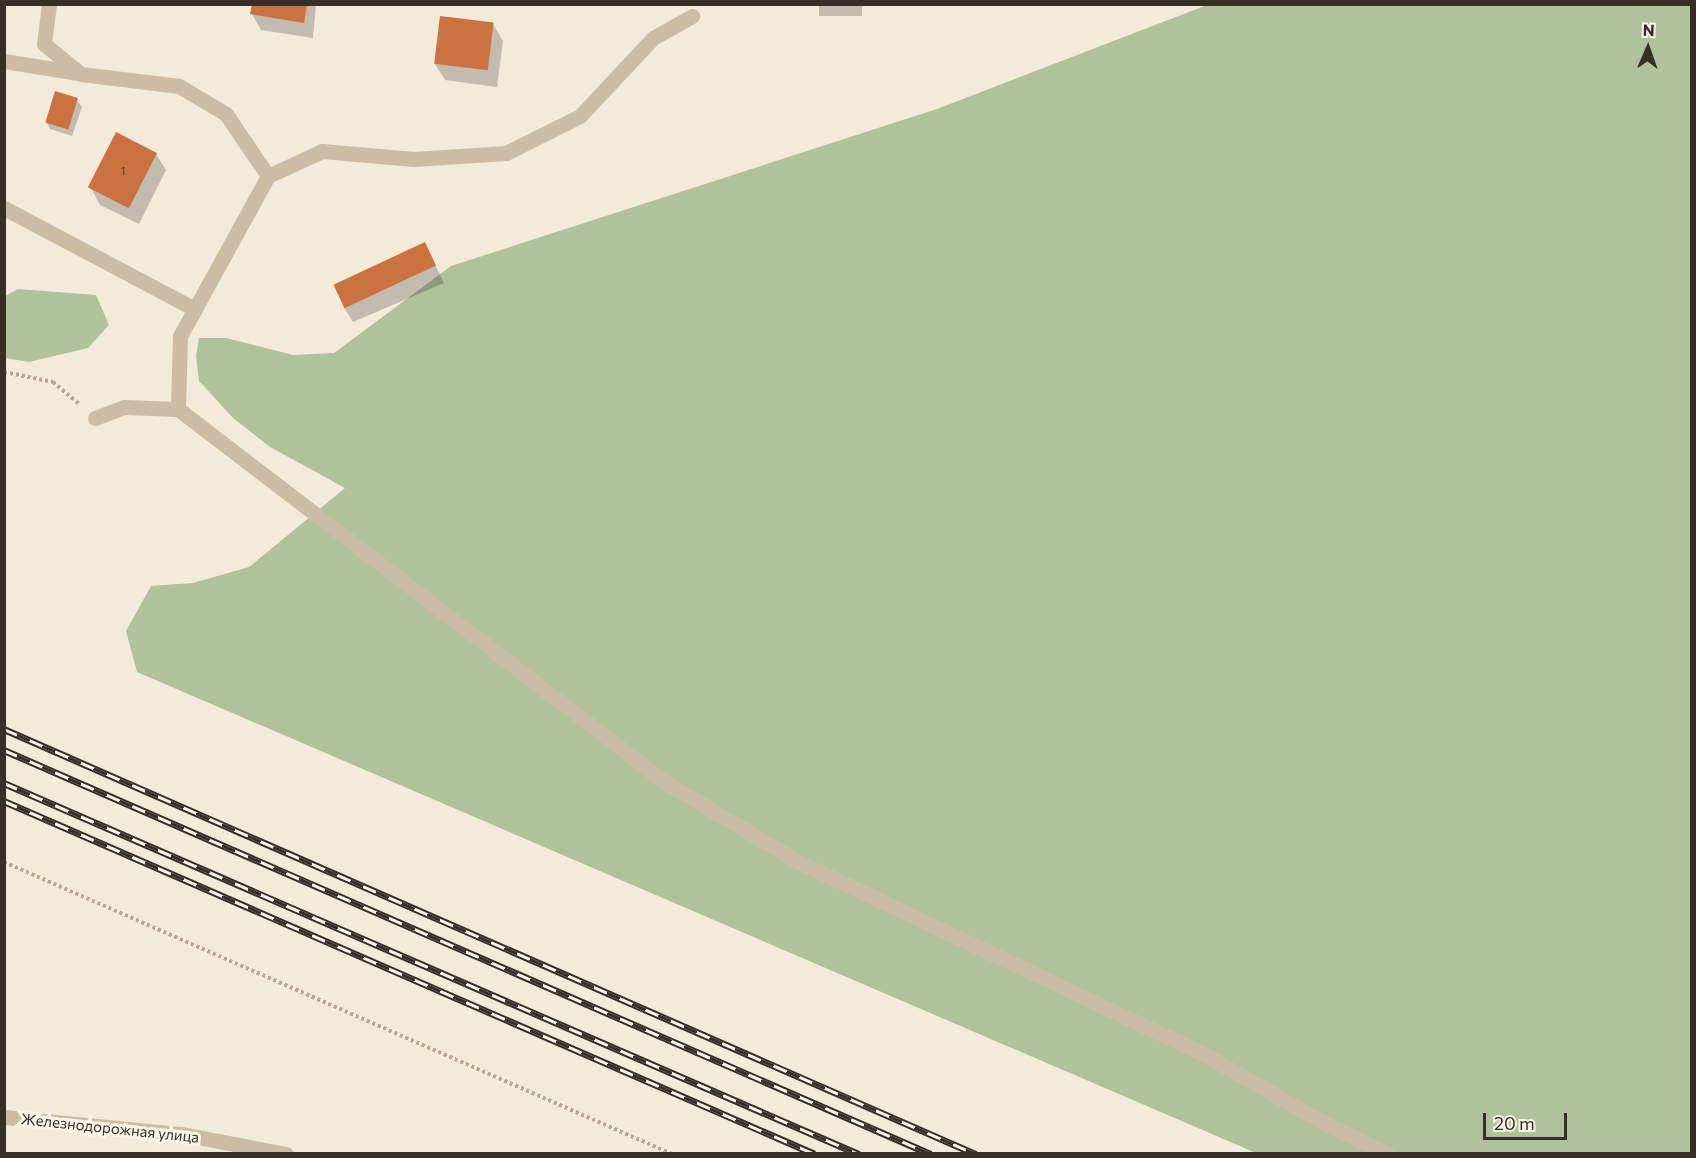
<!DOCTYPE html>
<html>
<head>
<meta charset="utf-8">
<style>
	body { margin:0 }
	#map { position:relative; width:1696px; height:1158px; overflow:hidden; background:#f3eada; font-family:Commissioner,sans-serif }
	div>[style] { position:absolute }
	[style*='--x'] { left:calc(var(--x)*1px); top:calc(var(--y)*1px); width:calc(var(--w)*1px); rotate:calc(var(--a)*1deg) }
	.green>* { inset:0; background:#b0c29a }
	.shadow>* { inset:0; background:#0003; transform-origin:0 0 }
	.building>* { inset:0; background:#cb7340; transform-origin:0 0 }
	.path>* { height:4px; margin-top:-2px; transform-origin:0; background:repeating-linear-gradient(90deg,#b7a690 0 3px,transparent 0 6px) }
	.minor>* { height:15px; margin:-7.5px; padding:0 7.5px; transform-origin:7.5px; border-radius:7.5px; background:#cbbca6 }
	.rail>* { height:7px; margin-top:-3.5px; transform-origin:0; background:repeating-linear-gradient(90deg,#faf4e7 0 14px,#372e27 0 28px); box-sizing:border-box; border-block:2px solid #372e27 }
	span { translate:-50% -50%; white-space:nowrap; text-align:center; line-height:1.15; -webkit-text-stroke:6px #faf4e7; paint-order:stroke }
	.number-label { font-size:12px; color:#5c3f2d }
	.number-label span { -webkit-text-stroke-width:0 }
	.street-label { font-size:15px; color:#372e27 }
	.frame { position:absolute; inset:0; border:6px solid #372e27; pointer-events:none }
	.north { position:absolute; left:1618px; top:18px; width:60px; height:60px; -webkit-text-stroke:4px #faf4e7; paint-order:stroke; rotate:2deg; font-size:16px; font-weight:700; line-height:24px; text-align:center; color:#372e27 }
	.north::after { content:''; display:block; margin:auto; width:21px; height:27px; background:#372e27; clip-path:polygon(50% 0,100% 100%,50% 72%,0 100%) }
	.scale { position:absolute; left:1483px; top:1113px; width:84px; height:27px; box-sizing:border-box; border:3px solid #372e27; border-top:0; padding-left:8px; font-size:18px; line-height:21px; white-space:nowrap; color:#372e27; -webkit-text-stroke:4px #faf4e7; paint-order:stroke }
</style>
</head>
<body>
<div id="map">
	<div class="green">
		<i style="clip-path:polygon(1207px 5px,1691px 5px,1691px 1153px,1256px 1153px,137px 672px,126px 631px,151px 586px,193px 583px,249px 567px,345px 488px,270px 447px,233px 418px,199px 381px,196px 356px,199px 338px,226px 338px,293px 355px,334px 353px,451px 266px,937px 109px)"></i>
		<i style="clip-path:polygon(18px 289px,96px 295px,109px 325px,88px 348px,29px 362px,5px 358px,5px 296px)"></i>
	</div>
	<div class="shadow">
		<i style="clip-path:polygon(253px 4px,316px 4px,313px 38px,261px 30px,252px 14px)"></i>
		<i style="left:819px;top:4px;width:43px;height:12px"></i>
		<i style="clip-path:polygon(493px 24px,503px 41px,497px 87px,445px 80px,435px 64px)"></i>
		<i style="clip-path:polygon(77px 100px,82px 107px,72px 136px,50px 129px,46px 121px)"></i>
		<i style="clip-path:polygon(156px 154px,166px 170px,139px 224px,100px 205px,91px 188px)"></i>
		<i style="clip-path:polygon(425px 244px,444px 283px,353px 322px,343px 306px)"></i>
	</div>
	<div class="building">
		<i style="clip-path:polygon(252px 4px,307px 4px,304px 23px,250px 14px)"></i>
		<i style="left:440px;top:16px;width:54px;height:48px;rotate:7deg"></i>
		<i style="left:55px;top:91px;width:24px;height:33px;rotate:17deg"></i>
		<i style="left:116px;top:132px;width:46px;height:62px;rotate:27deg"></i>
		<i style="left:425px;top:242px;width:26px;height:101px;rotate:65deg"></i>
	</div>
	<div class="path">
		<i style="--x:4;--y:372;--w:50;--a:11.5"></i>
		<i style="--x:53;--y:382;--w:34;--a:40"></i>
		<i style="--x:4;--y:862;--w:729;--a:23.61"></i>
	</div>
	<div class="minor">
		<i style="--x:49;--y:4;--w:40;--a:97.1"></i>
		<i style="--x:44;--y:44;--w:48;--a:39"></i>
		<i style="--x:81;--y:74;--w:99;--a:7"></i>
		<i style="--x:179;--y:86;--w:55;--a:30.8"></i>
		<i style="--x:226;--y:114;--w:75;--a:55.9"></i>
		<i style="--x:268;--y:176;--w:183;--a:118.8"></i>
		<i style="--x:180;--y:336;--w:73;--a:91.6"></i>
		<i style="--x:4;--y:61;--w:75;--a:9.2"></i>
		<i style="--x:268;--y:176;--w:60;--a:-24.8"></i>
		<i style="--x:322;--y:151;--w:92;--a:5"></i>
		<i style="--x:414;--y:159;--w:92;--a:-3.7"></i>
		<i style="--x:506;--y:153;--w:83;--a:-26.6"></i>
		<i style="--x:580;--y:116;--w:107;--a:-46.9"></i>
		<i style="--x:653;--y:38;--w:45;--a:-29.4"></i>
		<i style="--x:4;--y:208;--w:216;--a:27.9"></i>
		<i style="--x:95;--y:418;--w:31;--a:-21"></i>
		<i style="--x:124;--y:407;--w:54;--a:2.1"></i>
		<i style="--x:178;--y:409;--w:613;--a:37.45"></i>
		<i style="--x:665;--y:782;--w:154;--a:30.9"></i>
		<i style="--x:797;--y:861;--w:456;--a:25.4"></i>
		<i style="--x:1209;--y:1057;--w:130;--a:29.9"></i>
		<i style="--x:1322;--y:1122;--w:72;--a:26.2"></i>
		<i style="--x:4;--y:1117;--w:179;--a:5.5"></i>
		<i style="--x:182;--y:1134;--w:106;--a:10.9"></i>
	</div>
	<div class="rail">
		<i style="--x:4;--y:729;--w:1061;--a:23.62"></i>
		<i style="--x:4;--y:750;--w:1011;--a:23.55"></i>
		<i style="--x:4;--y:783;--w:932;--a:23.46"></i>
		<i style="--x:4;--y:801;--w:884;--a:23.52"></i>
	</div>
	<div class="number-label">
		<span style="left:123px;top:171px">1</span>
	</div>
	<div class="street-label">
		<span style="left:110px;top:1128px;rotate:6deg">Железнодорожная улица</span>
	</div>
	<div class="frame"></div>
	<div class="north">N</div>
	<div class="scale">20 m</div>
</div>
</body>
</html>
